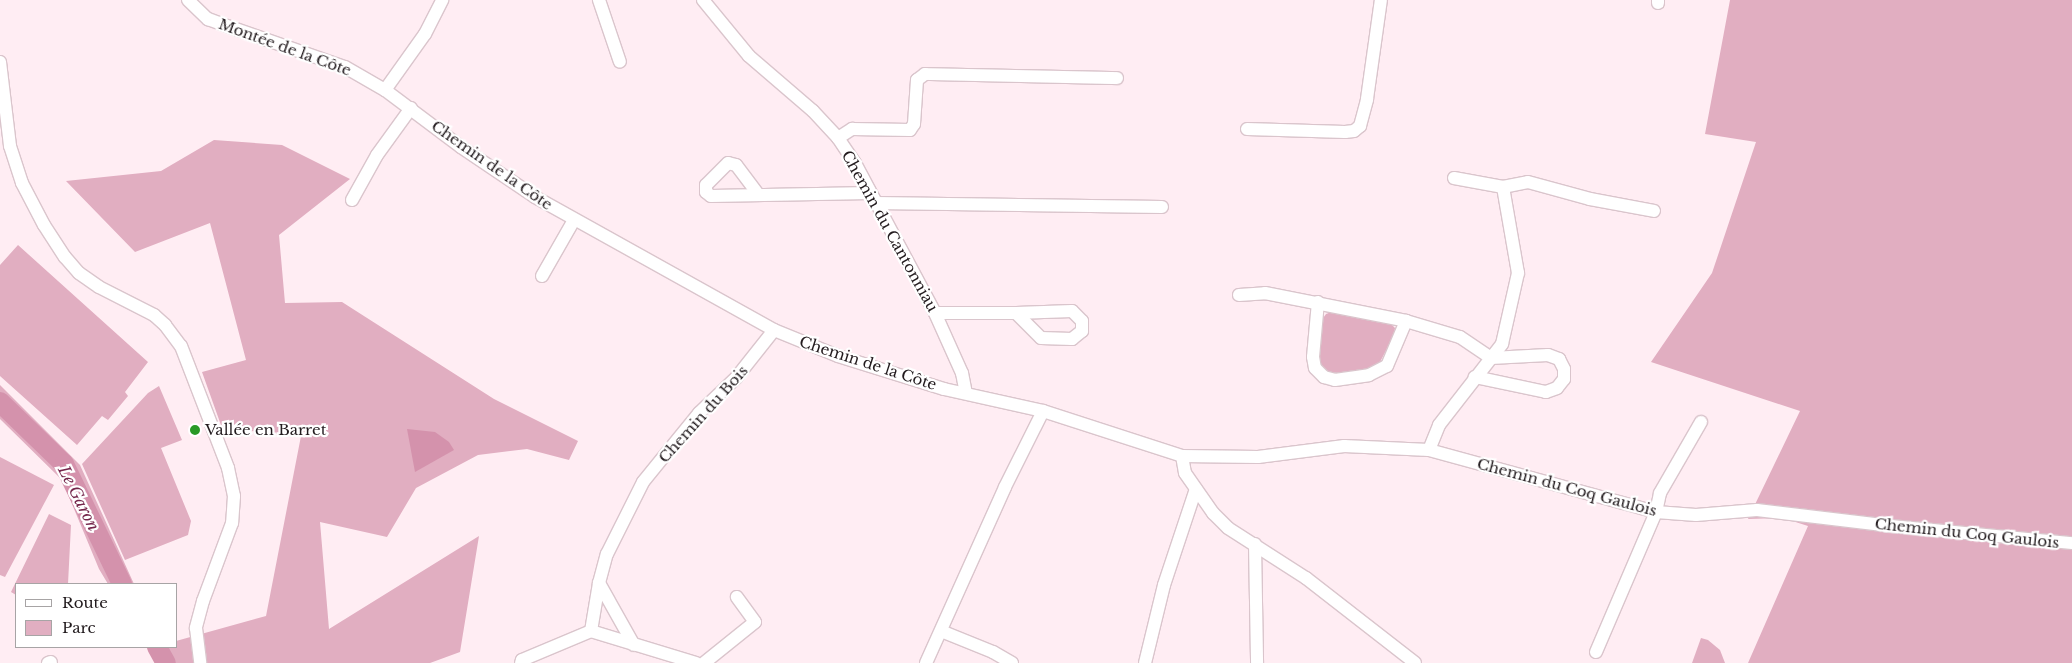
<!DOCTYPE html>
<html>
<head>
<meta charset="utf-8">
<style>
	body { margin:0 }
	#map { position:relative; width:2072px; height:663px; overflow:hidden; background:#ffedf3; font-family:"Libre Baskerville",serif }
	div>[style] { position:absolute }
	[style*='--x'] { left:calc(var(--x)*1px); top:calc(var(--y)*1px); width:calc(var(--w)*1px); rotate:calc(var(--a)*1deg) }
	.green>* { inset:0; background:#e1aec1 }
	.water>* { inset:0; background:#d492ac }
	.river>* { height:20px; margin:-10px; padding:0 10px; transform-origin:10px; border-radius:10px; background:#d492ac }
	.roads { filter:drop-shadow(1px 0 #dac5cc) drop-shadow(-1px 0 #dac5cc) drop-shadow(0 1px #dac5cc) drop-shadow(0 -1px #dac5cc) }
	.street>* { height:12px; margin:-6px; padding:0 6px; transform-origin:6px; border-radius:6px; background:#fff }
	.dots>* { width:14px; height:14px; translate:-50% -50%; box-sizing:border-box; border:2px solid #fff; border-radius:50% }
	span { translate:-50% -50%; white-space:nowrap; text-align:center; line-height:1.15; -webkit-text-stroke:4.5px #fff; paint-order:stroke }
	.street-label { font-size:15px; color:#221b1e }
	.poi-label { font-size:15px; color:#221b1e }
	.left { translate:0 -50%; text-align:left }
	.water-label { font-size:16px; color:#74264b; font-style:italic }
	.legend { position:absolute; left:15px; top:583px; width:162px; height:65px; box-sizing:border-box; background:#fff; border:1px solid #a7a4a5; margin:0; padding:6px 9px; list-style:none; font-size:15px; color:#221b1e }
	.legend li { display:flex; align-items:center; gap:10px; height:25px }
	.legend b { width:25px; border:1px solid #a7a4a5 }
</style>
</head>
<body>
<div id="map">
	<div class="green">
		<i style="clip-path:polygon(1730px 0,2072px 0,2072px 663px,1748px 663px,1808px 526px,1783px 518px,1748px 519px,1800px 411px,1651px 362px,1712px 273px,1756px 142px,1705px 134px)"></i>
		<i style="clip-path:polygon(214px 140px,282px 145px,350px 179px,279px 235px,285px 303px,342px 302px,494px 399px,578px 441px,569px 460px,527px 449px,478px 455px,416px 488px,387px 537px,320px 522px,329px 629px,479px 536px,460px 652px,430px 663px,156px 663px,147px 647px,176px 647px,176px 641px,266px 616px,301px 436px,222px 428px,202px 372px,246px 360px,210px 223px,135px 252px,66px 181px,161px 171px)"></i>
		<i style="clip-path:polygon(18px 245px,148px 362px,125px 392px,128px 396px,108px 420px,102px 416px,77px 445px,0 376px,0 265px)"></i>
		<i style="clip-path:polygon(1334px 311px,1390px 323px,1395px 328px,1394px 335px,1379px 364px,1368px 369px,1338px 373px,1327px 372px,1321px 366px,1319px 359px,1321px 321px,1326px 314px)"></i>
		<i style="clip-path:polygon(0 385px,80px 465px,134px 584px,108px 584px,99px 569px,62px 480px,0 419px)"></i>
		<i style="clip-path:polygon(159px 386px,182px 440px,161px 448px,191px 521px,188px 535px,125px 560px,82px 464px,148px 393px)"></i>
		<i style="clip-path:polygon(0 457px,54px 485px,5px 577px,0 575px)"></i>
		<i style="clip-path:polygon(49px 514px,71px 525px,68px 584px,16px 584px,16px 595px,11px 592px)"></i>
		<i style="clip-path:polygon(1701px 638px,1708px 640px,1720px 650px,1725px 663px,1692px 663px)"></i>
	</div>
	<div class="water">
		<i style="clip-path:polygon(407px 429px,435px 432px,449px 442px,454px 450px,415px 472px)"></i>
	</div>
	<div class="river">
		<i style="--x:0;--y:402;--w:89;--a:44.1"></i>
		<i style="--x:64;--y:464;--w:133;--a:64.2"></i>
		<i style="--x:157;--y:647;--w:18;--a:61"></i>
	</div>
	<div class="roads">
		<div class="street">
			<i style="--x:188;--y:0;--w:28;--a:44"></i>
			<i style="--x:208;--y:19;--w:20;--a:20"></i>
			<i style="--x:227;--y:26;--w:125;--a:19.2"></i>
			<i style="--x:345;--y:67;--w:46;--a:29.9"></i>
			<i style="--x:385;--y:90;--w:95;--a:36.9"></i>
			<i style="--x:461;--y:147;--w:89;--a:34"></i>
			<i style="--x:535;--y:197;--w:274;--a:29.1"></i>
			<i style="--x:774;--y:330;--w:69;--a:22.1"></i>
			<i style="--x:838;--y:356;--w:111;--a:17.3"></i>
			<i style="--x:944;--y:389;--w:101;--a:12.5"></i>
			<i style="--x:1043;--y:411;--w:146;--a:17.9"></i>
			<i style="--x:1182;--y:456;--w:76;--a:0.8"></i>
			<i style="--x:1258;--y:457;--w:87;--a:-7.3"></i>
			<i style="--x:1344;--y:446;--w:85;--a:2.7"></i>
			<i style="--x:1429;--y:450;--w:235;--a:15.3"></i>
			<i style="--x:1656;--y:512;--w:40;--a:4.3"></i>
			<i style="--x:1696;--y:515;--w:61;--a:-4.7"></i>
			<i style="--x:1757;--y:510;--w:135;--a:6.8"></i>
			<i style="--x:1891;--y:526;--w:182;--a:5.4"></i>
			<i style="--x:599;--y:0;--w:65;--a:71.3"></i>
			<i style="--x:703;--y:0;--w:72;--a:50.6"></i>
			<i style="--x:749;--y:56;--w:84;--a:40.7"></i>
			<i style="--x:813;--y:111;--w:37;--a:47"></i>
			<i style="--x:838;--y:138;--w:30;--a:56"></i>
			<i style="--x:855;--y:163;--w:170;--a:61.9"></i>
			<i style="--x:935;--y:313;--w:66;--a:65.8"></i>
			<i style="--x:962;--y:373;--w:20;--a:79"></i>
			<i style="--x:1658;--y:3;--w:3;--a:-90"></i>
			<i style="--x:0;--y:62;--w:85;--a:83.2"></i>
			<i style="--x:10;--y:146;--w:39;--a:72"></i>
			<i style="--x:22;--y:183;--w:47;--a:62.4"></i>
			<i style="--x:44;--y:225;--w:38;--a:57"></i>
			<i style="--x:65;--y:257;--w:21;--a:49"></i>
			<i style="--x:79;--y:273;--w:24;--a:35"></i>
			<i style="--x:99;--y:287;--w:62;--a:27"></i>
			<i style="--x:154;--y:315;--w:15;--a:42"></i>
			<i style="--x:165;--y:325;--w:26;--a:53"></i>
			<i style="--x:181;--y:346;--w:131;--a:68.9"></i>
			<i style="--x:228;--y:468;--w:29;--a:78"></i>
			<i style="--x:234;--y:496;--w:27;--a:94"></i>
			<i style="--x:232;--y:523;--w:83;--a:110.4"></i>
			<i style="--x:203;--y:601;--w:28;--a:105"></i>
			<i style="--x:196;--y:628;--w:35;--a:83"></i>
			<i style="--x:385;--y:90;--w:69;--a:-54.5"></i>
			<i style="--x:425;--y:34;--w:38;--a:-63"></i>
			<i style="--x:1247;--y:129;--w:98;--a:1.8"></i>
			<i style="--x:1345;--y:132;--w:9;--a:-6"></i>
			<i style="--x:1354;--y:131;--w:8;--a:-40"></i>
			<i style="--x:1360;--y:126;--w:28;--a:-75"></i>
			<i style="--x:1367;--y:99;--w:100;--a:-82"></i>
			<i style="--x:838;--y:138;--w:17;--a:-33"></i>
			<i style="--x:852;--y:129;--w:58;--a:1"></i>
			<i style="--x:910;--y:130;--w:7;--a:-56"></i>
			<i style="--x:914;--y:124;--w:44;--a:-86.1"></i>
			<i style="--x:917;--y:80;--w:10;--a:-37"></i>
			<i style="--x:925;--y:74;--w:192;--a:1.2"></i>
			<i style="--x:1454;--y:178;--w:50;--a:10.4"></i>
			<i style="--x:1503;--y:187;--w:25;--a:-11"></i>
			<i style="--x:1528;--y:182;--w:64;--a:15.3"></i>
			<i style="--x:1590;--y:199;--w:65;--a:10.6"></i>
			<i style="--x:758;--y:194;--w:36;--a:-127"></i>
			<i style="--x:736;--y:165;--w:8;--a:-166"></i>
			<i style="--x:728;--y:163;--w:31;--a:135"></i>
			<i style="--x:706;--y:185;--w:7;--a:90"></i>
			<i style="--x:706;--y:192;--w:6;--a:39"></i>
			<i style="--x:711;--y:196;--w:159;--a:-1.1"></i>
			<i style="--x:352;--y:200;--w:51;--a:-60.9"></i>
			<i style="--x:377;--y:155;--w:58;--a:-54.1"></i>
			<i style="--x:876;--y:203;--w:286;--a:0.8"></i>
			<i style="--x:542;--y:276;--w:64;--a:-60.3"></i>
			<i style="--x:1239;--y:295;--w:26;--a:-4"></i>
			<i style="--x:1265;--y:293;--w:144;--a:11.2"></i>
			<i style="--x:1406;--y:321;--w:56;--a:16.5"></i>
			<i style="--x:1460;--y:337;--w:37;--a:34"></i>
			<i style="--x:1491;--y:358;--w:57;--a:-3"></i>
			<i style="--x:1548;--y:355;--w:12;--a:20"></i>
			<i style="--x:1559;--y:359;--w:11;--a:63"></i>
			<i style="--x:1564;--y:369;--w:10;--a:90"></i>
			<i style="--x:1564;--y:379;--w:11;--a:128"></i>
			<i style="--x:1557;--y:388;--w:12;--a:160"></i>
			<i style="--x:1546;--y:392;--w:73;--a:-168.1"></i>
			<i style="--x:1318;--y:302;--w:55;--a:95.2"></i>
			<i style="--x:1313;--y:357;--w:11;--a:80"></i>
			<i style="--x:1315;--y:368;--w:13;--a:45"></i>
			<i style="--x:1324;--y:377;--w:11;--a:15"></i>
			<i style="--x:1335;--y:380;--w:34;--a:-8"></i>
			<i style="--x:1369;--y:375;--w:20;--a:-27"></i>
			<i style="--x:1387;--y:366;--w:49;--a:-67.1"></i>
			<i style="--x:935;--y:313;--w:81;--a:0"></i>
			<i style="--x:1016;--y:313;--w:35;--a:45"></i>
			<i style="--x:1041;--y:338;--w:31;--a:2"></i>
			<i style="--x:1072;--y:339;--w:13;--a:-39"></i>
			<i style="--x:1082;--y:331;--w:10;--a:-90"></i>
			<i style="--x:1082;--y:321;--w:14;--a:-135"></i>
			<i style="--x:1072;--y:311;--w:56;--a:178"></i>
			<i style="--x:1429;--y:450;--w:27;--a:-68"></i>
			<i style="--x:1439;--y:425;--w:103;--a:-52.1"></i>
			<i style="--x:1502;--y:344;--w:73;--a:-77.3"></i>
			<i style="--x:1518;--y:273;--w:87;--a:-99.9"></i>
			<i style="--x:1182;--y:456;--w:17;--a:80"></i>
			<i style="--x:1185;--y:473;--w:49;--a:55"></i>
			<i style="--x:1213;--y:513;--w:21;--a:45"></i>
			<i style="--x:1228;--y:528;--w:93;--a:32.7"></i>
			<i style="--x:1306;--y:578;--w:138;--a:37.9"></i>
			<i style="--x:1255;--y:544;--w:119;--a:89"></i>
			<i style="--x:599;--y:583;--w:71;--a:60.6"></i>
			<i style="--x:941;--y:631;--w:56;--a:22"></i>
			<i style="--x:993;--y:652;--w:22;--a:30"></i>
			<i style="--x:1596;--y:652;--w:152;--a:-66.8"></i>
			<i style="--x:1656;--y:512;--w:19;--a:-78"></i>
			<i style="--x:1660;--y:493;--w:82;--a:-60"></i>
			<i style="--x:48;--y:663;--w:3;--a:-18"></i>
			<i style="--x:521;--y:663;--w:3;--a:-72"></i>
			<i style="--x:522;--y:660;--w:75;--a:-22.8"></i>
			<i style="--x:696;--y:663;--w:110;--a:-163.1"></i>
			<i style="--x:591;--y:631;--w:49;--a:-80.5"></i>
			<i style="--x:599;--y:583;--w:30;--a:-75"></i>
			<i style="--x:607;--y:554;--w:80;--a:-63.4"></i>
			<i style="--x:643;--y:482;--w:89;--a:-50.9"></i>
			<i style="--x:699;--y:413;--w:51;--a:-43.4"></i>
			<i style="--x:736;--y:378;--w:61;--a:-51.6"></i>
			<i style="--x:704;--y:663;--w:65;--a:-38.8"></i>
			<i style="--x:755;--y:622;--w:31;--a:-126"></i>
			<i style="--x:926;--y:663;--w:193;--a:-65.8"></i>
			<i style="--x:1005;--y:487;--w:85;--a:-63.4"></i>
			<i style="--x:1145;--y:663;--w:80;--a:-76.3"></i>
			<i style="--x:1164;--y:585;--w:101;--a:-71.6"></i>
		</div>
	</div>
	<div class="dots">
		<i style="left:195px;top:430px;background:#299926"></i>
	</div>
	<div class="street-label">
		<span style="left:285px;top:47px;rotate:20deg">Montée de la Côte</span>
		<span style="left:492px;top:165px;rotate:35deg">Chemin de la Côte</span>
		<span style="left:890px;top:231px;rotate:61deg">Chemin du Cantonniau</span>
		<span style="left:868px;top:363px;rotate:18deg">Chemin de la Côte</span>
		<span style="left:703px;top:414px;rotate:-48deg">Chemin du Bois</span>
		<span style="left:1567px;top:487px;rotate:15deg">Chemin du Coq Gaulois</span>
		<span style="left:1967px;top:533px;rotate:6deg">Chemin du Coq Gaulois</span>
	</div>
	<div class="poi-label">
		<span class="left" style="left:205px;top:430px">Vallée en Barret</span>
	</div>
	<div class="water-label">
		<span style="left:79px;top:498px;rotate:63deg">Le Garon</span>
	</div>
	<ul class="legend">
	<li><b style="height:6px;background:#fff"></b>Route</li>
	<li><b style="height:14px;background:#e1aec1"></b>Parc</li>
	</ul>
</div>
</body>
</html>
